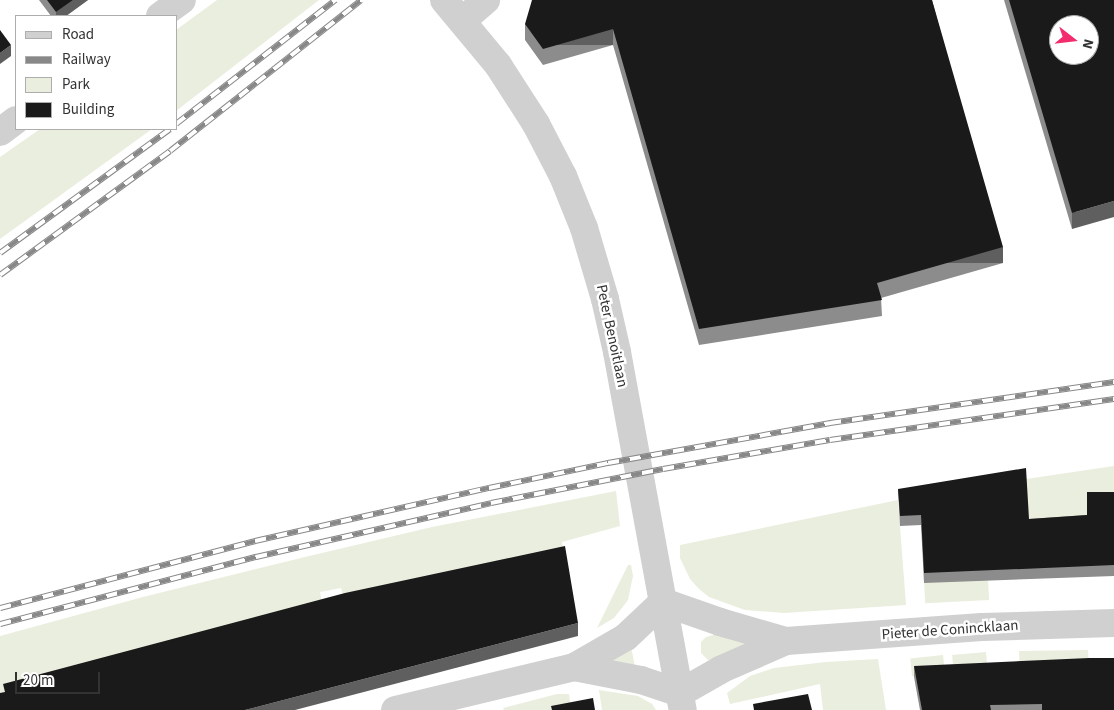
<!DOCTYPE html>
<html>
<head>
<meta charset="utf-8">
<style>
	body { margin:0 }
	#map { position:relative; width:1114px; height:710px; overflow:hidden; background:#fff; font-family:"Source Sans 3",sans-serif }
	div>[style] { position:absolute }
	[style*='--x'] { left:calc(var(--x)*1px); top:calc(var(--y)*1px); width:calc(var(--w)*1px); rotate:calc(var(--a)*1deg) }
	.green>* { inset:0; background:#eaeede; transform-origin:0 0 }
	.minor>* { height:28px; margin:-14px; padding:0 14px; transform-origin:14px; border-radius:14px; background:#d0d0d0 }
	.rail>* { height:5.5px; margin-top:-2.75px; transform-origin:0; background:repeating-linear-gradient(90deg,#fff 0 11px,#888 0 22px); box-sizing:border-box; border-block:1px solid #888 }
	.wall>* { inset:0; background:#8c8c8c }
	.shaded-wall>* { inset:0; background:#5f5f5f; transform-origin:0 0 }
	.building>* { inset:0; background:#1a1a1a }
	span { translate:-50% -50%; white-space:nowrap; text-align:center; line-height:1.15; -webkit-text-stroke:5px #fff; paint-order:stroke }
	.street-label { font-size:15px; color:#333 }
	.legend { position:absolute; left:15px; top:15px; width:162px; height:115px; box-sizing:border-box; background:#fff; border:1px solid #adadad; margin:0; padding:6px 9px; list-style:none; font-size:15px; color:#333 }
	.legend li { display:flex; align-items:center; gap:10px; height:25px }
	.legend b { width:25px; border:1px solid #adadad }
	.north { position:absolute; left:1049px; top:15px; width:50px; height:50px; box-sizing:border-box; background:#fff; border:1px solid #adadad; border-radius:50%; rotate:106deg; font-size:14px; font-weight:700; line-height:20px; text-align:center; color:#333 }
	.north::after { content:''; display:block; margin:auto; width:18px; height:22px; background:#f22c6d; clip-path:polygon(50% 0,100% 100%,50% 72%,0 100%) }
	.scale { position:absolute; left:15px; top:672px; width:85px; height:22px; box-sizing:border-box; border:2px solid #333; border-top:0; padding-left:6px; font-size:15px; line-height:18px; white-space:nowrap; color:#333; -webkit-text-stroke:4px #fff; paint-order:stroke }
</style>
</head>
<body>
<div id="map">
	<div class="green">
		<i style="clip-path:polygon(217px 0,319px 0,176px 111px,176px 30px)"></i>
		<i style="clip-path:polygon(40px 129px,152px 129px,0 239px,0 157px)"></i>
		<i style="clip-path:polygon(1114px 466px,1114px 503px,1087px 521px,1032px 521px,1016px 507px,1026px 479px)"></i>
		<i style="clip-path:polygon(616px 491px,620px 526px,562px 542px,565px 559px,347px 607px,341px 588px,320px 592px,324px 613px,0 710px,0 636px,143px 597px,305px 557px,432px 527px)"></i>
		<i style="clip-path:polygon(898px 500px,906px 605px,784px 613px,745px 610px,709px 597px,699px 589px,690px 579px,680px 558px,680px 545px)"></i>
		<i style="clip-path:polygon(628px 565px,631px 565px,633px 576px,628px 600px,614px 618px,597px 628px)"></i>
		<i style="left:988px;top:579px;width:21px;height:64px;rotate:87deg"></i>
		<i style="clip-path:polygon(720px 633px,768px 639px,712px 660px,708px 660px,701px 653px,701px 642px,706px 637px)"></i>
		<i style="clip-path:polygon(631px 646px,636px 672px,595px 659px)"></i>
		<i style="clip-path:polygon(1088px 650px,1089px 669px,1021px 710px,1019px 651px)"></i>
		<i style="left:986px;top:652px;width:21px;height:34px;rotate:85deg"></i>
		<i style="left:943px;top:655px;width:18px;height:33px;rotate:84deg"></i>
		<i style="clip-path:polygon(878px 659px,886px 710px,823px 710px,820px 684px,730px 704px,727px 693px,750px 676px,774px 668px,826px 662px)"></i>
		<i style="clip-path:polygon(599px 690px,638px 696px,652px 704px,656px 710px,602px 710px)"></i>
		<i style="clip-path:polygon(557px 694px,569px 694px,571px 710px,504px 710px,503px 708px)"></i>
	</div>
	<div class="minor">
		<i style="--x:444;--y:0;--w:85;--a:50.3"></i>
		<i style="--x:498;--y:65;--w:70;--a:57.2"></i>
		<i style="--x:536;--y:124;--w:59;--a:62.6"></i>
		<i style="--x:563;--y:176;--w:56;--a:68"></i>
		<i style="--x:584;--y:228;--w:74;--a:73.5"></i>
		<i style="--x:605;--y:299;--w:54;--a:77.2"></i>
		<i style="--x:617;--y:352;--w:364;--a:79.6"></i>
		<i style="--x:160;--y:16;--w:27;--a:-36"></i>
		<i style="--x:462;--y:21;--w:32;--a:-41"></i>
		<i style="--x:0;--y:132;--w:20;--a:-37"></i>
		<i style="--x:574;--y:667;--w:68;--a:11"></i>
		<i style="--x:641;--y:680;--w:41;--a:18.4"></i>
		<i style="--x:680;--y:693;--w:48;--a:-29.7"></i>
		<i style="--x:722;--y:669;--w:70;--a:-23.6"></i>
		<i style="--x:395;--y:710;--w:184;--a:-13.5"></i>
		<i style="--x:574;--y:667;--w:60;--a:-30"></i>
		<i style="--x:626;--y:637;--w:51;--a:-43.4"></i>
		<i style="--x:663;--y:602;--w:60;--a:19.3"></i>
		<i style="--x:720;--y:622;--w:69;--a:16.1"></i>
		<i style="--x:786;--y:641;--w:196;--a:-4.1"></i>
		<i style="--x:982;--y:627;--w:132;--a:-1.7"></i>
	</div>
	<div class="rail">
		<i style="--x:176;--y:124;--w:202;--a:-37.9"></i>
		<i style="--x:0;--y:253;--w:210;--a:-36.1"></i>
		<i style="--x:0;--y:275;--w:210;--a:-36.1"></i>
		<i style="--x:170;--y:151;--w:243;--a:-38.3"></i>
		<i style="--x:0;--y:608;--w:264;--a:-14.7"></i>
		<i style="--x:255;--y:541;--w:240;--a:-12.8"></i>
		<i style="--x:489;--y:488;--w:122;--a:-11.9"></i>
		<i style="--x:608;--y:463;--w:226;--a:-10.2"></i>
		<i style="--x:830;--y:423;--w:287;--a:-8.2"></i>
		<i style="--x:0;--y:624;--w:265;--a:-14.7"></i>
		<i style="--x:256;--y:557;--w:241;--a:-12.9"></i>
		<i style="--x:491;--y:503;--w:175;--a:-11.2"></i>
		<i style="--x:663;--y:469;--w:169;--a:-9.9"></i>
		<i style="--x:830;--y:440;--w:287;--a:-8.2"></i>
	</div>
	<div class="wall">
		<i style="clip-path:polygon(39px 0,88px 0,66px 16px,51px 16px)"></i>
		<i style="clip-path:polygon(932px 0,1003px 263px,881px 298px,882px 316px,699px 345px,613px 45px,543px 65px,525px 40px,525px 24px)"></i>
		<i style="clip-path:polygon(1004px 0,1114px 0,1072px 229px)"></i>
		<i style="clip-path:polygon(898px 489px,1029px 519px,1087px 515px,1114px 492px,1114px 576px,924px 583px,921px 525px,900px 526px)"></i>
		<i style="clip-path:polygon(914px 666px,1114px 710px,920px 710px,914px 677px)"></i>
	</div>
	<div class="shaded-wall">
		<i style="clip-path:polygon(73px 0,88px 0,66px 16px,56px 16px,56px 12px)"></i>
		<i style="left:613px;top:29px;width:16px;height:73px;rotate:90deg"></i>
		<i style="clip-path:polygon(11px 45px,11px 56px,0 64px,0 53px)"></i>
		<i style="clip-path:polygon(1114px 201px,1114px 217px,1072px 229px,1072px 213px)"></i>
		<i style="left:1003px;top:247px;width:16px;height:131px;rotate:90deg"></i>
		<i style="clip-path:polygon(578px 623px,578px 636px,295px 710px,245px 710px)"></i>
	</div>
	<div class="building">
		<i style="clip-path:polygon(47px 0,73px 0,56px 12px)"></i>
		<i style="clip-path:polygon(532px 0,932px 0,1003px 247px,877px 283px,882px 300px,699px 329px,613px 29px,543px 49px,525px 24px)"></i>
		<i style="clip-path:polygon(evenodd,1009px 0,1114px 0,1114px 201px,1072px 213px,1009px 0,1059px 25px,1089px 25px,1089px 55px,1059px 55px,1059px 25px)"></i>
		<i style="clip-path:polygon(0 30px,11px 45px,0 53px)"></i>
		<i style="clip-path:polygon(1026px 468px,1029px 519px,1087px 515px,1087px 492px,1114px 492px,1114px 565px,924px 573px,921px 515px,900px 516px,898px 489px)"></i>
		<i style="clip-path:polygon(565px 546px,578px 623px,245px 710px,0 710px,0 693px,5px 692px,3px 684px,345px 593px)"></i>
		<i style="clip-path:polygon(1089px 658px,1114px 658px,1114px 710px,1042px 710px,1042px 704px,990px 705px,991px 710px,922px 710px,914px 666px)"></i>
		<i style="clip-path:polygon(808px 694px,812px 710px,754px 710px,753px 704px)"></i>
		<i style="clip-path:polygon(593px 698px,595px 710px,552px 710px,551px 706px)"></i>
	</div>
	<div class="street-label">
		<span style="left:612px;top:336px;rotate:78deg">Peter Benoitlaan</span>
		<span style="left:950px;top:630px;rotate:-4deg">Pieter de Conincklaan</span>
	</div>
	<ul class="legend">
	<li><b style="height:6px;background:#d0d0d0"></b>Road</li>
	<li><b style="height:6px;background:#888"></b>Railway</li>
	<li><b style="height:14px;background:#eaeede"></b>Park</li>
	<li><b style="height:14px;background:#1a1a1a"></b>Building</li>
	</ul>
	<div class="north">N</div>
	<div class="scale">20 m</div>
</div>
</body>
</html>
